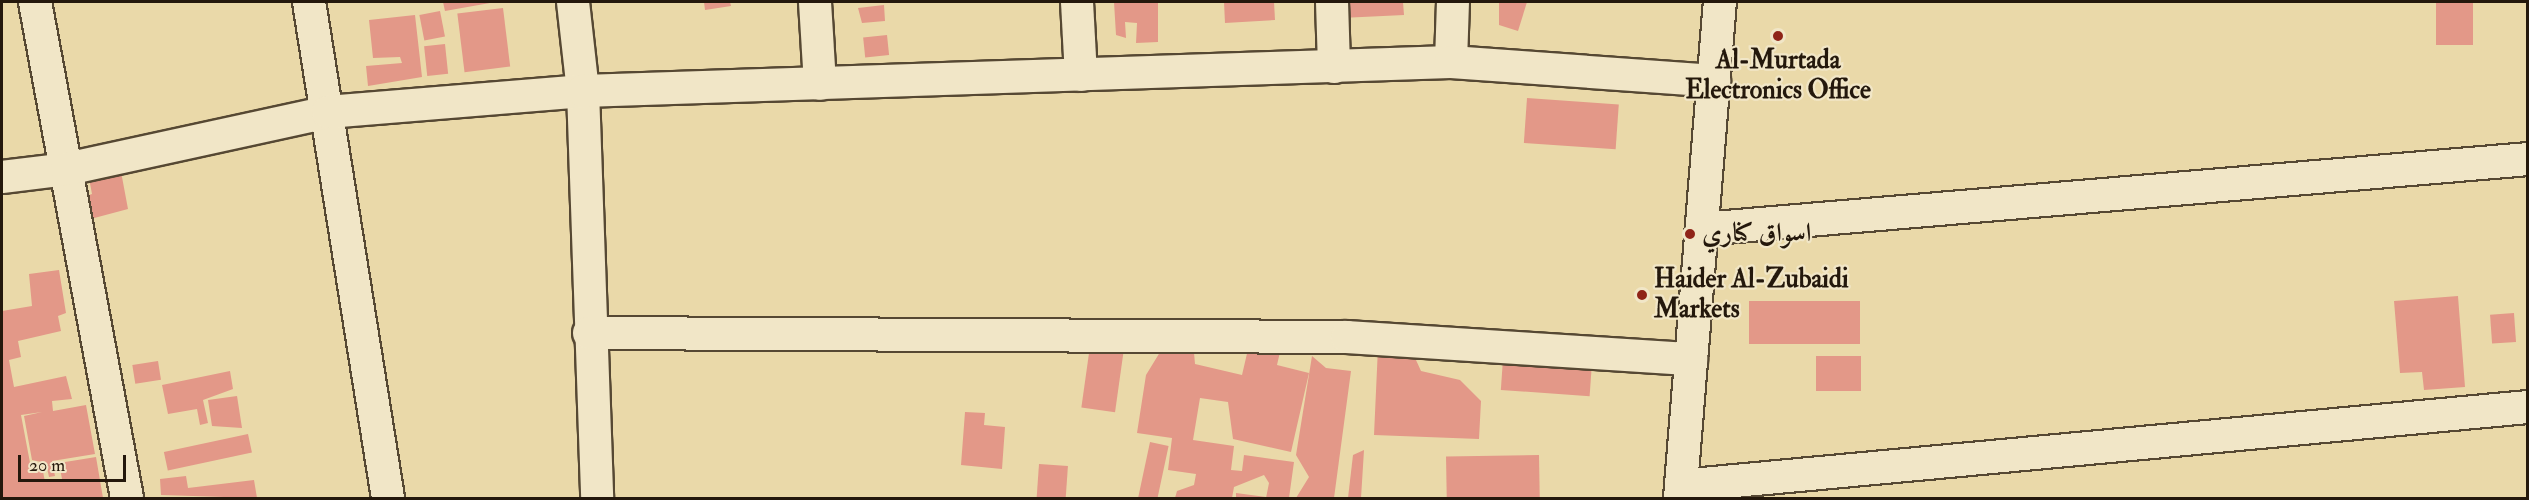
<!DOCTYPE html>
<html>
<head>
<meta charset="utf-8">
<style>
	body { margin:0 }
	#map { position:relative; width:2529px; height:500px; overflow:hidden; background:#ead9a9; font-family:"IM FELL Double Pica",Amiri,serif }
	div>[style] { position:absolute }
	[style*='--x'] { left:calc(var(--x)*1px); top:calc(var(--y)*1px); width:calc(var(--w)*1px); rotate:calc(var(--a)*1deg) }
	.building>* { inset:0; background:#e39888; transform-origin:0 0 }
	.roads { filter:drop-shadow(2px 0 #564833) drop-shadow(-2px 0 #564833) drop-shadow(0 2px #564833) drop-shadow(0 -2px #564833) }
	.minor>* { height:32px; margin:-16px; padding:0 16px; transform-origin:16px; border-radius:16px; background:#f1e6c7 }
	.dots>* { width:16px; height:16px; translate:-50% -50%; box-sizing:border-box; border:3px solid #f1e6c7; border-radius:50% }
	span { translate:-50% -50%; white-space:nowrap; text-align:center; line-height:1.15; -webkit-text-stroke:4.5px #f1e6c7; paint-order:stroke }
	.poi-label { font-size:26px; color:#24180c; font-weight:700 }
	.left { translate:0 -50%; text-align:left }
	.frame { position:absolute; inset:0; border:3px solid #24180c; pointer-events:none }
	.scale { position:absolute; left:18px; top:455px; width:108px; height:27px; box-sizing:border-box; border:3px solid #24180c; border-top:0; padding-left:8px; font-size:18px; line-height:21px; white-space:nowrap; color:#24180c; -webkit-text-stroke:4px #f1e6c7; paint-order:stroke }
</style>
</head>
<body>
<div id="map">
	<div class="building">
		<i style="clip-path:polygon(443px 2px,490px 2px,490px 3px,445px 11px)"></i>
		<i style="clip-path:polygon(704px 2px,730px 2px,731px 6px,705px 10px)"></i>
		<i style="clip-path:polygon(1114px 2px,1158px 2px,1158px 42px,1136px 43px,1137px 23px,1125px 22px,1126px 38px,1116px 35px)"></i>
		<i style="clip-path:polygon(1224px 2px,1274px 2px,1275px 20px,1225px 23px)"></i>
		<i style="clip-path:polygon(1340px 2px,1403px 2px,1404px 15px,1341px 18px)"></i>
		<i style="clip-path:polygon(1499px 2px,1527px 2px,1518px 31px,1499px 25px)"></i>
		<i style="left:2436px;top:2px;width:37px;height:43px"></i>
		<i style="clip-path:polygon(884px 5px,885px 21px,862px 23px,858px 8px)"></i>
		<i style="left:503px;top:8px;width:59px;height:46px;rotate:83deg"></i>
		<i style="left:440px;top:11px;width:26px;height:21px;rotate:79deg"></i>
		<i style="clip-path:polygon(415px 15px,422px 77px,368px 86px,366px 66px,402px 63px,400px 57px,373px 58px,369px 20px)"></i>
		<i style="left:887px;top:35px;width:20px;height:24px;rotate:84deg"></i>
		<i style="left:445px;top:44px;width:30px;height:21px;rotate:84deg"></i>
		<i style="left:1527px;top:98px;width:92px;height:45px;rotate:4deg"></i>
		<i style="clip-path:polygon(119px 161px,128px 209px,83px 221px,74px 200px,92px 194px,87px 168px)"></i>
		<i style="clip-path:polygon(59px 270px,66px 313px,58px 316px,61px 331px,18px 341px,21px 357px,9px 360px,14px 387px,66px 376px,72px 399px,52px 401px,53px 411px,86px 405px,95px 454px,52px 461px,55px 476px,49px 477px,46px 463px,32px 460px,24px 416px,42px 412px,21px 415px,31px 468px,42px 466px,45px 482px,62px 479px,59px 463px,96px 457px,103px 498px,2px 498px,2px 311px,32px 306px,29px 274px)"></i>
		<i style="clip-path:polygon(2458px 296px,2465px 387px,2424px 390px,2422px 372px,2400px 373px,2394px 301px)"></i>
		<i style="left:1860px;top:301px;width:43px;height:111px;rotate:90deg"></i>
		<i style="left:2514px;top:313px;width:29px;height:24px;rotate:86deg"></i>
		<i style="clip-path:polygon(1193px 341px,1195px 364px,1242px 375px,1249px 345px,1280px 352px,1277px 365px,1309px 373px,1291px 452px,1233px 439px,1228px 402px,1200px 398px,1193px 440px,1234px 446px,1231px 470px,1242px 471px,1244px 455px,1294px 462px,1289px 498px,1266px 498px,1269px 483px,1264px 475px,1234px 487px,1232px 498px,1175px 498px,1177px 491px,1194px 485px,1196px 474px,1168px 470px,1172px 438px,1137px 433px,1146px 375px,1165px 344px)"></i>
		<i style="left:1090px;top:346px;width:34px;height:62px;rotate:8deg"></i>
		<i style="clip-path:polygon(1378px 347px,1411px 349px,1421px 371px,1460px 380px,1481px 401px,1479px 439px,1374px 435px)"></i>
		<i style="clip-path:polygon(1312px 356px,1326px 368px,1351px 371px,1334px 498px,1296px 498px,1309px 477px,1296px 455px)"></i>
		<i style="left:1816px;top:356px;width:45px;height:35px"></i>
		<i style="left:1503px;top:359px;width:89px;height:31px;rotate:4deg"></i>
		<i style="left:158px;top:361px;width:19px;height:26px;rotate:81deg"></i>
		<i style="clip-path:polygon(230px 371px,233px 389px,203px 400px,208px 423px,200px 425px,197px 409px,168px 414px,162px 385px)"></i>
		<i style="clip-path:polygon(237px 396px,242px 428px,212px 426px,208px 400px)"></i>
		<i style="clip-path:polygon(965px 412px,985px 413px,984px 425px,1005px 427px,1002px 469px,961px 465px)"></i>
		<i style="left:248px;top:434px;width:19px;height:86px;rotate:78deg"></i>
		<i style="left:1150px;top:442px;width:19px;height:57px;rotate:12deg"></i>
		<i style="clip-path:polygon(1364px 450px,1361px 498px,1348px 498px,1353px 455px)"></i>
		<i style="left:1539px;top:455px;width:43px;height:93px;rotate:89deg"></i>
		<i style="left:1039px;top:464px;width:29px;height:34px;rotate:4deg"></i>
		<i style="clip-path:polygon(186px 476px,188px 488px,254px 480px,257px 498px,161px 495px,160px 479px)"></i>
		<i style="clip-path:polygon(1236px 493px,1266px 497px,1265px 498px,1236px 498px)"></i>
	</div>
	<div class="roads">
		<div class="minor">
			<i style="--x:35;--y:2;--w:504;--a:79.49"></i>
			<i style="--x:309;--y:2;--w:502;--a:80.95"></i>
			<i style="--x:573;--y:2;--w:90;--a:83.6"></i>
			<i style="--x:583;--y:91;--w:407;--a:88"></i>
			<i style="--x:815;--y:2;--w:82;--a:86.5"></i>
			<i style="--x:1077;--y:2;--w:73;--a:86.9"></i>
			<i style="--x:1332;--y:2;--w:65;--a:88.2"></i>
			<i style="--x:1451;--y:62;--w:60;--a:-88.1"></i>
			<i style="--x:2;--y:177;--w:65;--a:-7"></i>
			<i style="--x:67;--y:169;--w:267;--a:-12.3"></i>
			<i style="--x:328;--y:112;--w:256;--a:-4.7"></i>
			<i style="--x:583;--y:91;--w:868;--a:-1.91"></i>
			<i style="--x:1451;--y:62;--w:264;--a:4.1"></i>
			<i style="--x:1702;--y:229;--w:829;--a:-4.84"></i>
			<i style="--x:589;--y:333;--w:758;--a:0.3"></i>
			<i style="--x:1347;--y:337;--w:345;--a:3.7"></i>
			<i style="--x:1681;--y:486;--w:851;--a:-5.33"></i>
			<i style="--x:1680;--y:498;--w:498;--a:-85.4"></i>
		</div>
	</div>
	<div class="dots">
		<i style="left:1778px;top:36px;background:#8f2418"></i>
		<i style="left:1690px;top:234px;background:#8f2418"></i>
		<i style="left:1642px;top:295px;background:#8f2418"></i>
	</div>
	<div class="poi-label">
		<span style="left:1778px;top:76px">Al-Murtada<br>Electronics Office</span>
		<span class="left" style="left:1702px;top:234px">اسواق كناري</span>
		<span class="left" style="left:1654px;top:295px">Haider Al-Zubaidi<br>Markets</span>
	</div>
	<div class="frame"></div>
	<div class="scale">20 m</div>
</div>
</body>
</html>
